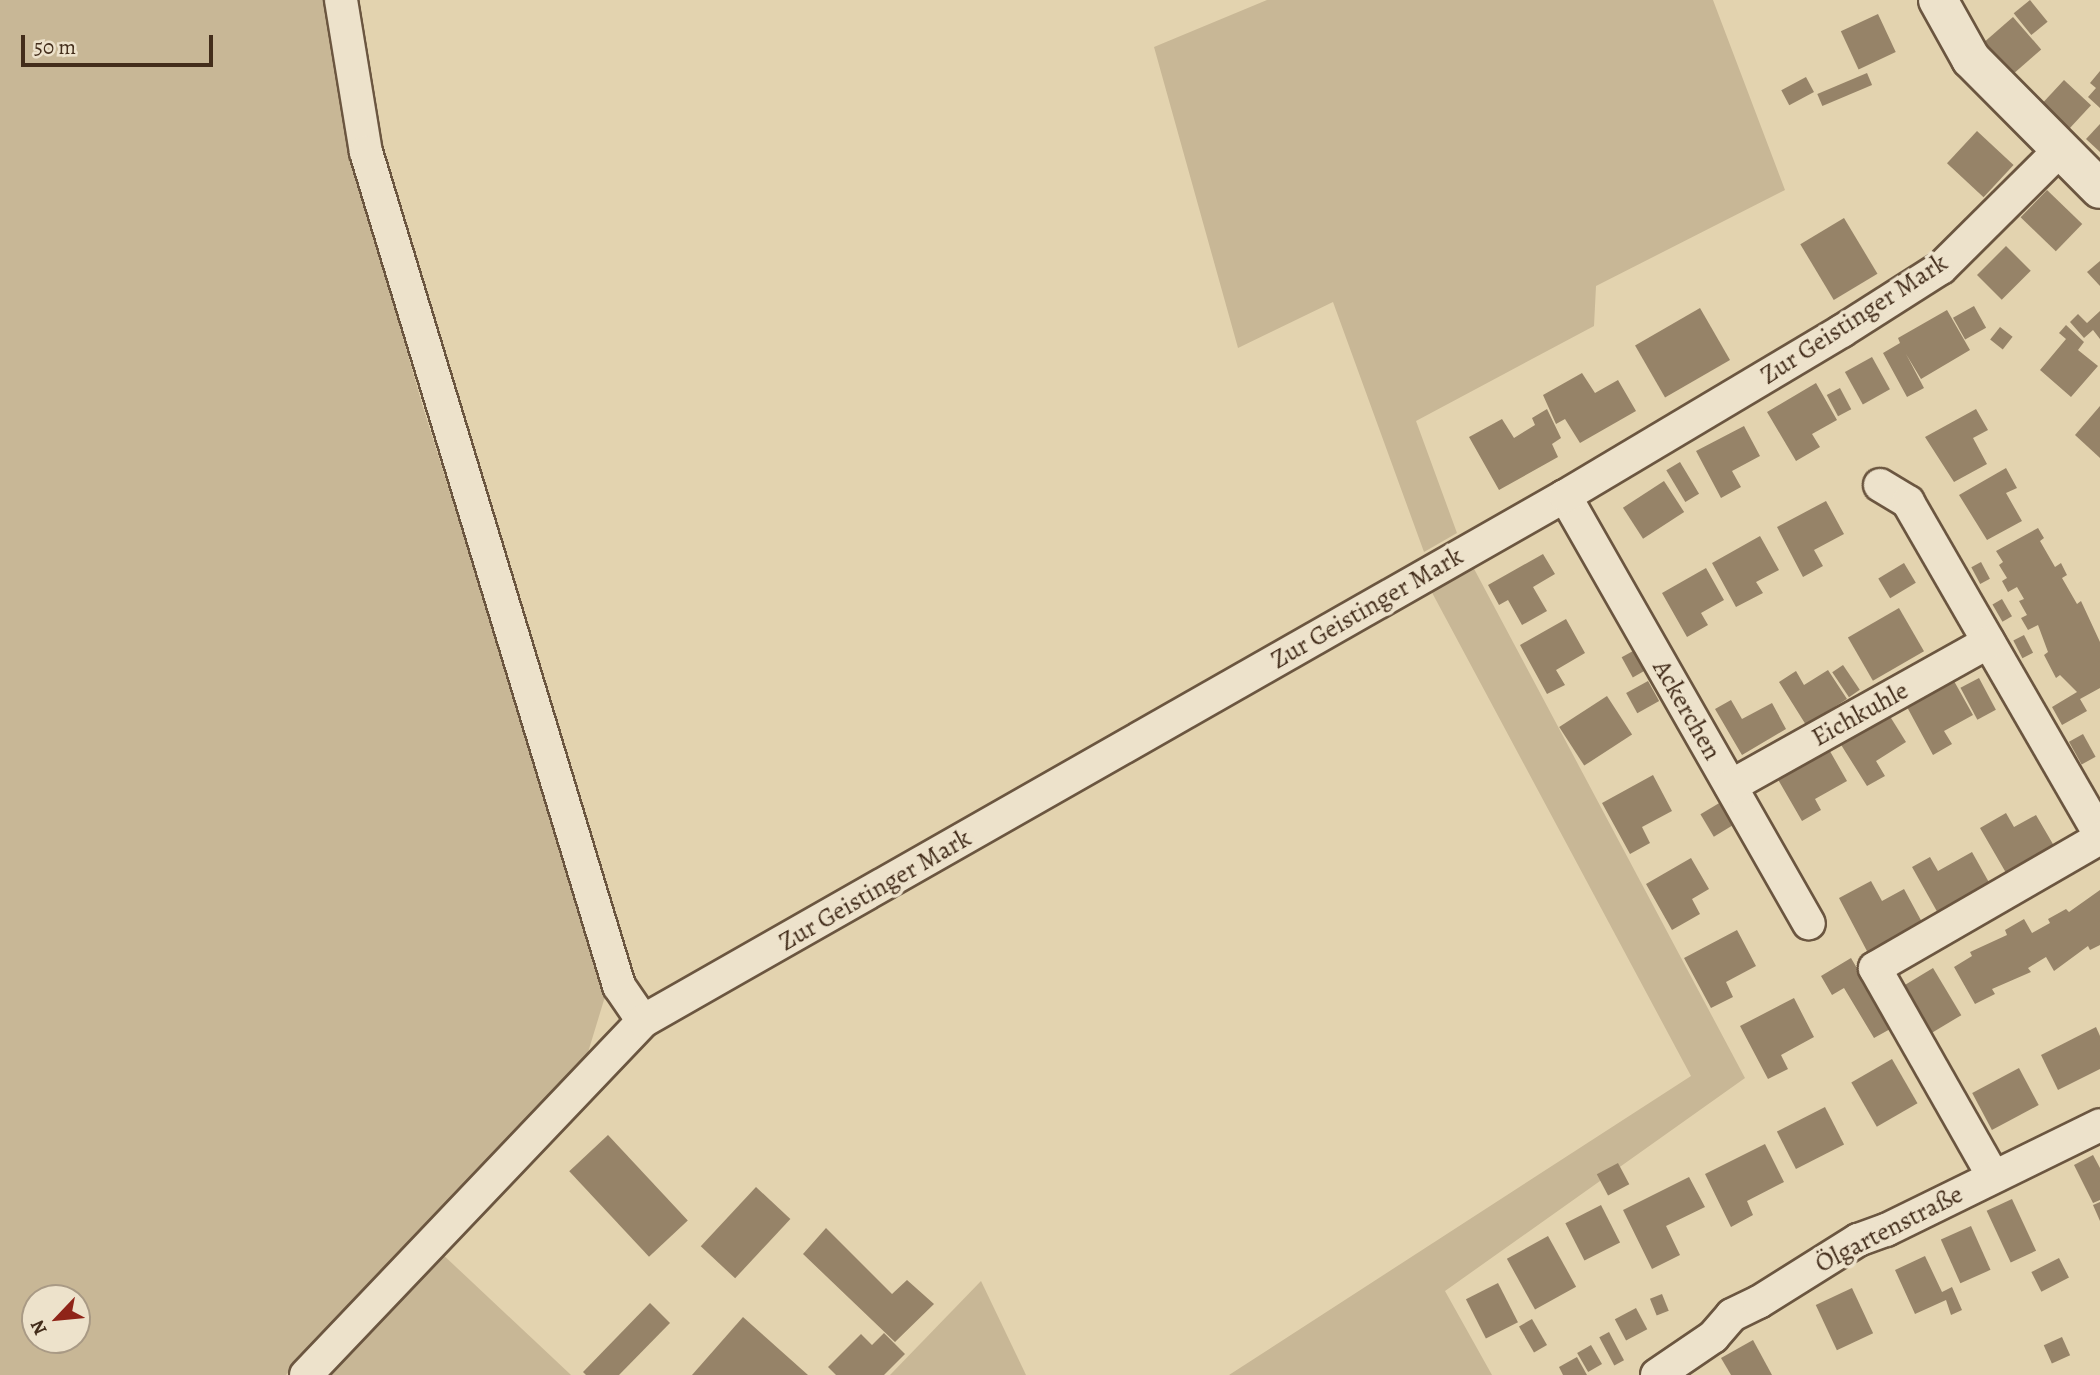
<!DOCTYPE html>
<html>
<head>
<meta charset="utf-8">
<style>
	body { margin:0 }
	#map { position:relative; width:2100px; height:1375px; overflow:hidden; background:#e3d3af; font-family:Alegreya,serif }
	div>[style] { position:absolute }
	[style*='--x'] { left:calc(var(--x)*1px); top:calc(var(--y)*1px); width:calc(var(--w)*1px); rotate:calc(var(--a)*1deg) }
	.green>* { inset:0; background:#c8b796 }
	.building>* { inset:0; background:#968368; transform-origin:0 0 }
	.roads { filter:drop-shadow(2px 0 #6b5640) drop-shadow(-2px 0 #6b5640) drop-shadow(0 2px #6b5640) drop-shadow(0 -2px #6b5640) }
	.street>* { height:32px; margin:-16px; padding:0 16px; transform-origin:16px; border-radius:16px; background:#ede2cb }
	.secondary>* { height:38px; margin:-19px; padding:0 19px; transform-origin:19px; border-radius:19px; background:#ede2cb }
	span { translate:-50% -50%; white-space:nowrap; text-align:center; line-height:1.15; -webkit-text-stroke:7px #ede2cb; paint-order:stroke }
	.street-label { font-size:26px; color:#432d1b }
	.north { position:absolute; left:21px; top:1284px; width:70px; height:70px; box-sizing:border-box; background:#ede2cb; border:2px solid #a99a85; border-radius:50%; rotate:244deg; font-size:19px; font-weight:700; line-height:28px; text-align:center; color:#432d1b }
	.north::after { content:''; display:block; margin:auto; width:24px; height:32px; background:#8f2418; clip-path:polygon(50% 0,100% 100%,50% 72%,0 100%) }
	.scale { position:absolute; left:21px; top:35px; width:192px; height:32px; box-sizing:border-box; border:4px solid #432d1b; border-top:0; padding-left:9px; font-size:21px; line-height:24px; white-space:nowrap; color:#432d1b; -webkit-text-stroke:5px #ede2cb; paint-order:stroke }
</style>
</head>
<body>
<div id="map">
	<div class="green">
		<i style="clip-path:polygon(evenodd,0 0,325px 0,353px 163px,423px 407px,607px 990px,586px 1059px,286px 1375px,0 1375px,0 0,35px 1298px,77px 1298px,77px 1340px,35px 1340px,35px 1298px)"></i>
		<i style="clip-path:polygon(1267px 0,1713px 0,1785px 190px,1596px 286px,1594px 326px,1416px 421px,1457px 533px,1424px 552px,1333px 302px,1238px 348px,1154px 47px)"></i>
		<i style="clip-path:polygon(1472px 565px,1745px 1078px,1445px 1291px,1492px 1375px,1229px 1375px,1691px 1076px,1429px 587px)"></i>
		<i style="clip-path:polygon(439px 1251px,571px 1375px,322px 1375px)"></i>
		<i style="clip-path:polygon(981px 1281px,1026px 1375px,890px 1375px)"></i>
	</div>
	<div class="building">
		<i style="left:2030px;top:0;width:28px;height:21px;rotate:51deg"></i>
		<i style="left:1878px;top:14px;width:42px;height:41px;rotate:65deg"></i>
		<i style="left:2013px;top:17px;width:43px;height:38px;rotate:49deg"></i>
		<i style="clip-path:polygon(2100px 71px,2100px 108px,2088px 97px,2096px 88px,2090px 83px)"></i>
		<i style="left:1867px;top:73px;width:13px;height:54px;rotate:67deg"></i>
		<i style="left:1806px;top:77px;width:17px;height:28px;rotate:62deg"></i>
		<i style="left:2064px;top:80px;width:37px;height:32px;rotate:43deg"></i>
		<i style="clip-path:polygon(2100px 124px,2100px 152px,2086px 139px)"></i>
		<i style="left:1977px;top:131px;width:50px;height:44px;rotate:43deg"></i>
		<i style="left:2047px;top:190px;width:49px;height:38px;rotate:44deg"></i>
		<i style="left:1844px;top:218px;width:65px;height:51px;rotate:59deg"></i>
		<i style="left:2006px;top:246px;width:35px;height:41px;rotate:45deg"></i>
		<i style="clip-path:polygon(2100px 261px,2100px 286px,2087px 272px)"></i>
		<i style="left:1974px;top:306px;width:25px;height:24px;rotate:61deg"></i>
		<i style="left:1700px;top:308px;width:60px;height:75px;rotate:60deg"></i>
		<i style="clip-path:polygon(1947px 310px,1970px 350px,1921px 379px,1906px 354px,1924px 388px,1907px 397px,1883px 353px,1900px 343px,1898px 338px)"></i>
		<i style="clip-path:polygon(2100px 311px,2100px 339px,2093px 330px,2084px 338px,2070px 322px,2078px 314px,2087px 323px)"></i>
		<i style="clip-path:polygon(2066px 325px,2084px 342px,2078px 350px,2098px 366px,2071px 397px,2040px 370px,2066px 339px,2059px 333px)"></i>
		<i style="left:2000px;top:327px;width:16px;height:16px;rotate:38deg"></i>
		<i style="left:1872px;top:357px;width:37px;height:31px;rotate:61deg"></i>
		<i style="clip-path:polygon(1582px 373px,1595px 393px,1618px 380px,1636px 411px,1580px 443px,1565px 419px,1556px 424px,1543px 395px)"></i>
		<i style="clip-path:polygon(1816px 383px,1837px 420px,1812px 434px,1820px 447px,1796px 461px,1767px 412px)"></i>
		<i style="left:1840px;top:388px;width:24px;height:15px;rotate:62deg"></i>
		<i style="clip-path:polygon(2100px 406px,2100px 458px,2075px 435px)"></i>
		<i style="clip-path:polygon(1547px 409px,1561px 438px,1552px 444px,1558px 457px,1499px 490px,1469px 437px,1502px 419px,1514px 438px,1535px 425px,1532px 418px)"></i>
		<i style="clip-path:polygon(1976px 409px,1988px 430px,1973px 438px,1987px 464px,1954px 482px,1925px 437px)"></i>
		<i style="clip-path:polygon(1744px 426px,1760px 456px,1732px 471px,1741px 487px,1721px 498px,1696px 451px)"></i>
		<i style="left:1680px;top:462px;width:37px;height:16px;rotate:59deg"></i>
		<i style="clip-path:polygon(2006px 468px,2017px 488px,2006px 493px,2022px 521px,1987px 540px,1959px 495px)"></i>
		<i style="left:1664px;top:481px;width:37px;height:49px;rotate:57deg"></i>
		<i style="clip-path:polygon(1826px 501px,1844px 534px,1814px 550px,1823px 566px,1803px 577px,1777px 527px)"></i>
		<i style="clip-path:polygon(2038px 528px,2044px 538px,2040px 541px,2055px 567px,2061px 563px,2067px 575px,2062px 578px,2077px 604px,2081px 601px,2100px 642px,2100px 688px,2080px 699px,2087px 711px,2062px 725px,2052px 707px,2077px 692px,2060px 675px,2056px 678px,2044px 655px,2048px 652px,2038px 625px,2028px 630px,2021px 618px,2027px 615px,2019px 601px,2024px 599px,2017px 587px,2008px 592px,2002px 581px,2007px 578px,1999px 565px,2003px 562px,1996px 551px)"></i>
		<i style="clip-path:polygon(1760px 536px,1779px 570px,1756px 582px,1763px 593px,1736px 607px,1712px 563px)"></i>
		<i style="clip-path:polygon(1543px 554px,1555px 574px,1533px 587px,1547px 611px,1522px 625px,1508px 600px,1499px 605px,1488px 585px)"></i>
		<i style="left:1981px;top:562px;width:19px;height:11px;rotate:62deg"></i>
		<i style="left:1904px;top:563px;width:23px;height:30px;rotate:59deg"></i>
		<i style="clip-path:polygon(1706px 568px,1724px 600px,1701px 613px,1708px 625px,1687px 637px,1662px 593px)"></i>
		<i style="left:2002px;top:599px;width:20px;height:11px;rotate:60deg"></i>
		<i style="left:1899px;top:608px;width:50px;height:59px;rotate:60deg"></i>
		<i style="clip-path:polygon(1566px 619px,1585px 653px,1556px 670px,1565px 685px,1547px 694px,1520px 645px)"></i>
		<i style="left:2024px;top:635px;width:20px;height:12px;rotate:63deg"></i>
		<i style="left:1633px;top:651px;width:23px;height:13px;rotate:61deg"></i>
		<i style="left:1843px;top:665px;width:30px;height:13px;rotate:56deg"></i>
		<i style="clip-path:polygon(1828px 670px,1847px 699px,1806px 725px,1779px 682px,1796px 671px,1804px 685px)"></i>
		<i style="left:1979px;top:678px;width:36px;height:21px;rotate:62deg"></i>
		<i style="left:1648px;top:681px;width:23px;height:25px;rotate:61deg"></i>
		<i style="clip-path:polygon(1954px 681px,1973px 715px,1944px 731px,1952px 744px,1933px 755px,1907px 707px)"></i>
		<i style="left:1607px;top:696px;width:46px;height:57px;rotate:57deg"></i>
		<i style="clip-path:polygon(1731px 700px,1742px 719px,1772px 703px,1786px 729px,1742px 755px,1715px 709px)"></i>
		<i style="clip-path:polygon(1886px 710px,1906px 742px,1876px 761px,1885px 776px,1867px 786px,1838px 740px)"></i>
		<i style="left:2083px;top:734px;width:26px;height:16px;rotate:61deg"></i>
		<i style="clip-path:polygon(1827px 746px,1847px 781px,1815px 799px,1821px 810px,1802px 821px,1776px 776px)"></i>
		<i style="clip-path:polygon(1653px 775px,1672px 811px,1642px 827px,1650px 843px,1630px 854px,1602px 803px)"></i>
		<i style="left:1721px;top:802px;width:26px;height:24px;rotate:59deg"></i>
		<i style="clip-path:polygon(2006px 813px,2014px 827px,2036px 815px,2057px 851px,2009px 878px,1980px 828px)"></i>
		<i style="clip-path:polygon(1972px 852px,1991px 886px,1939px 915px,1912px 867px,1930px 857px,1938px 871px)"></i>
		<i style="clip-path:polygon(1691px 858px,1709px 889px,1692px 899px,1700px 914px,1672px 930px,1646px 884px)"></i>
		<i style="clip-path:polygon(1871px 881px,1882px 901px,1904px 889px,1923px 924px,1868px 953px,1839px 898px)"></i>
		<i style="clip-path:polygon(2100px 890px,2100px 945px,2090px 950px,2088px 946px,2054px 971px,2046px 957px,2028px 968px,2031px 972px,1992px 989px,1995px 994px,1975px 1004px,1954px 967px,1972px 956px,1970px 952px,2007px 935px,2005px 930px,2024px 919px,2032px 933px,2050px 923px,2048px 919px,2066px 909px,2069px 912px)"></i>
		<i style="clip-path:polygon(1737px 930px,1756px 966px,1726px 982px,1733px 997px,1711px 1008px,1684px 958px)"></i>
		<i style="clip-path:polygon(1851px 958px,1892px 1028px,1874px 1038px,1844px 988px,1832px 995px,1821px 976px)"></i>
		<i style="left:1933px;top:968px;width:55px;height:42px;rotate:59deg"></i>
		<i style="clip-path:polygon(1794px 998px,1814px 1037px,1781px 1055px,1788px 1069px,1768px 1079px,1740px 1026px)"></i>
		<i style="clip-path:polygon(2096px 1027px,2100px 1036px,2100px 1069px,2058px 1090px,2041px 1055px)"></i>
		<i style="left:1892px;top:1059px;width:51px;height:47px;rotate:60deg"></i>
		<i style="left:2019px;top:1068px;width:42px;height:53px;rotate:62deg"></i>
		<i style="left:1825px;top:1107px;width:42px;height:54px;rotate:63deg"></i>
		<i style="left:608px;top:1135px;width:117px;height:53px;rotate:47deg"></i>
		<i style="clip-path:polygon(1765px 1144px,1784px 1182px,1747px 1201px,1753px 1215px,1731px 1227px,1705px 1174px)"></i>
		<i style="clip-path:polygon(2093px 1155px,2100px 1168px,2100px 1200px,2093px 1203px,2074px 1165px)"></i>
		<i style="left:1618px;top:1163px;width:24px;height:24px;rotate:62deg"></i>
		<i style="clip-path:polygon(1689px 1177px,1705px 1207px,1666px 1226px,1680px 1255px,1652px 1269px,1623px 1210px)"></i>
		<i style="left:756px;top:1187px;width:47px;height:81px;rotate:43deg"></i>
		<i style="left:2012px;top:1199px;width:57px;height:28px;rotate:65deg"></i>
		<i style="clip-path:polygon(2100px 1202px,2100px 1221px,2093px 1205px)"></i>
		<i style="left:1601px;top:1205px;width:42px;height:40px;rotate:63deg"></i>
		<i style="left:1971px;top:1226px;width:48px;height:33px;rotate:66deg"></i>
		<i style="clip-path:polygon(826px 1228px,892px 1294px,907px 1280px,934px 1304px,895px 1342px,803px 1254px)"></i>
		<i style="left:1548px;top:1236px;width:58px;height:47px;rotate:61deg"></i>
		<i style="clip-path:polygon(1925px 1256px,1942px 1292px,1952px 1287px,1962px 1310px,1951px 1315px,1946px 1300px,1915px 1314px,1895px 1270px)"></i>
		<i style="left:2059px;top:1258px;width:22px;height:31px;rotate:63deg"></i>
		<i style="left:1498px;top:1283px;width:44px;height:36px;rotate:63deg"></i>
		<i style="left:1852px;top:1288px;width:50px;height:40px;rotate:65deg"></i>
		<i style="left:1662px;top:1294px;width:18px;height:13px;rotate:68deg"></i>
		<i style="clip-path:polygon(650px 1303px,670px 1323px,619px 1375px,586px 1375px,583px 1372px)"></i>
		<i style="left:1636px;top:1308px;width:24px;height:24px;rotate:62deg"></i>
		<i style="clip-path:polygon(743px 1317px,808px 1375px,692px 1375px)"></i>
		<i style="left:1532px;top:1319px;width:30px;height:15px;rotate:60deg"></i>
		<i style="left:1609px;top:1332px;width:32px;height:11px;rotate:62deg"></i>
		<i style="clip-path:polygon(884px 1333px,905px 1354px,884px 1375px,836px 1375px,828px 1367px,861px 1334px,872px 1345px)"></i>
		<i style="left:2062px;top:1337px;width:20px;height:20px;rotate:66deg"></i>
		<i style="clip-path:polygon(1753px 1340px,1772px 1375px,1731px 1375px,1721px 1358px)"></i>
		<i style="left:1591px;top:1345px;width:22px;height:16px;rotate:60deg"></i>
		<i style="clip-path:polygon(1577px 1357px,1587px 1375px,1563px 1375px,1559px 1367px)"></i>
	</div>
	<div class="roads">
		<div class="street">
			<i style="--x:341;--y:0;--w:154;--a:80.7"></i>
			<i style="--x:366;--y:152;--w:872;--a:73.12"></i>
			<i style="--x:619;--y:986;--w:42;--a:55.6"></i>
			<i style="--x:1880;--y:485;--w:33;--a:31"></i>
			<i style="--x:1908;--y:502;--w:384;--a:60"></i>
			<i style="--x:1565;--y:496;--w:492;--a:60.3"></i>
			<i style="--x:1731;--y:786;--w:295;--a:-29.2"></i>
			<i style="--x:1993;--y:1176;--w:239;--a:-119.6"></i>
			<i style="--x:1875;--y:968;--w:260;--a:-30"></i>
			<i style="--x:306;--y:1375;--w:489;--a:-46.4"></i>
			<i style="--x:643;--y:1021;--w:1061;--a:-29.66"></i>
			<i style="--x:1565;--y:496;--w:322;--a:-30.8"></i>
			<i style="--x:1842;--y:331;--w:117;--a:-32.5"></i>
			<i style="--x:1941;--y:268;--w:166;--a:-44.8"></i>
			<i style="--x:1657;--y:1375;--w:68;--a:-34.2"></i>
			<i style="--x:1713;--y:1337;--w:29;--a:-49"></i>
			<i style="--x:1732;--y:1315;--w:30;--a:-26"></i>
			<i style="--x:1759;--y:1302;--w:117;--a:-32.1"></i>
			<i style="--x:1858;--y:1240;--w:30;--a:-20"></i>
			<i style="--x:1886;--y:1230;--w:238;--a:-26.1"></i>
		</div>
		<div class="secondary">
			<i style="--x:1938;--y:0;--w:68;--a:60.8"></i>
			<i style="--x:1971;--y:59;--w:183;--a:45.2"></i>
		</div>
	</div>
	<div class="street-label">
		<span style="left:1854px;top:319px;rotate:-33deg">Zur Geistinger Mark</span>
		<span style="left:1367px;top:608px;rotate:-30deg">Zur Geistinger Mark</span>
		<span style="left:1687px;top:710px;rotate:60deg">Ackerchen</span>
		<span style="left:1860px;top:714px;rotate:-29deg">Eichkuhle</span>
		<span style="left:875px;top:890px;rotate:-30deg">Zur Geistinger Mark</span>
		<span style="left:1889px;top:1229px;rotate:-27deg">Ölgartenstraße</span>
	</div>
	<div class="north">N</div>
	<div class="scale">50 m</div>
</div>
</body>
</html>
